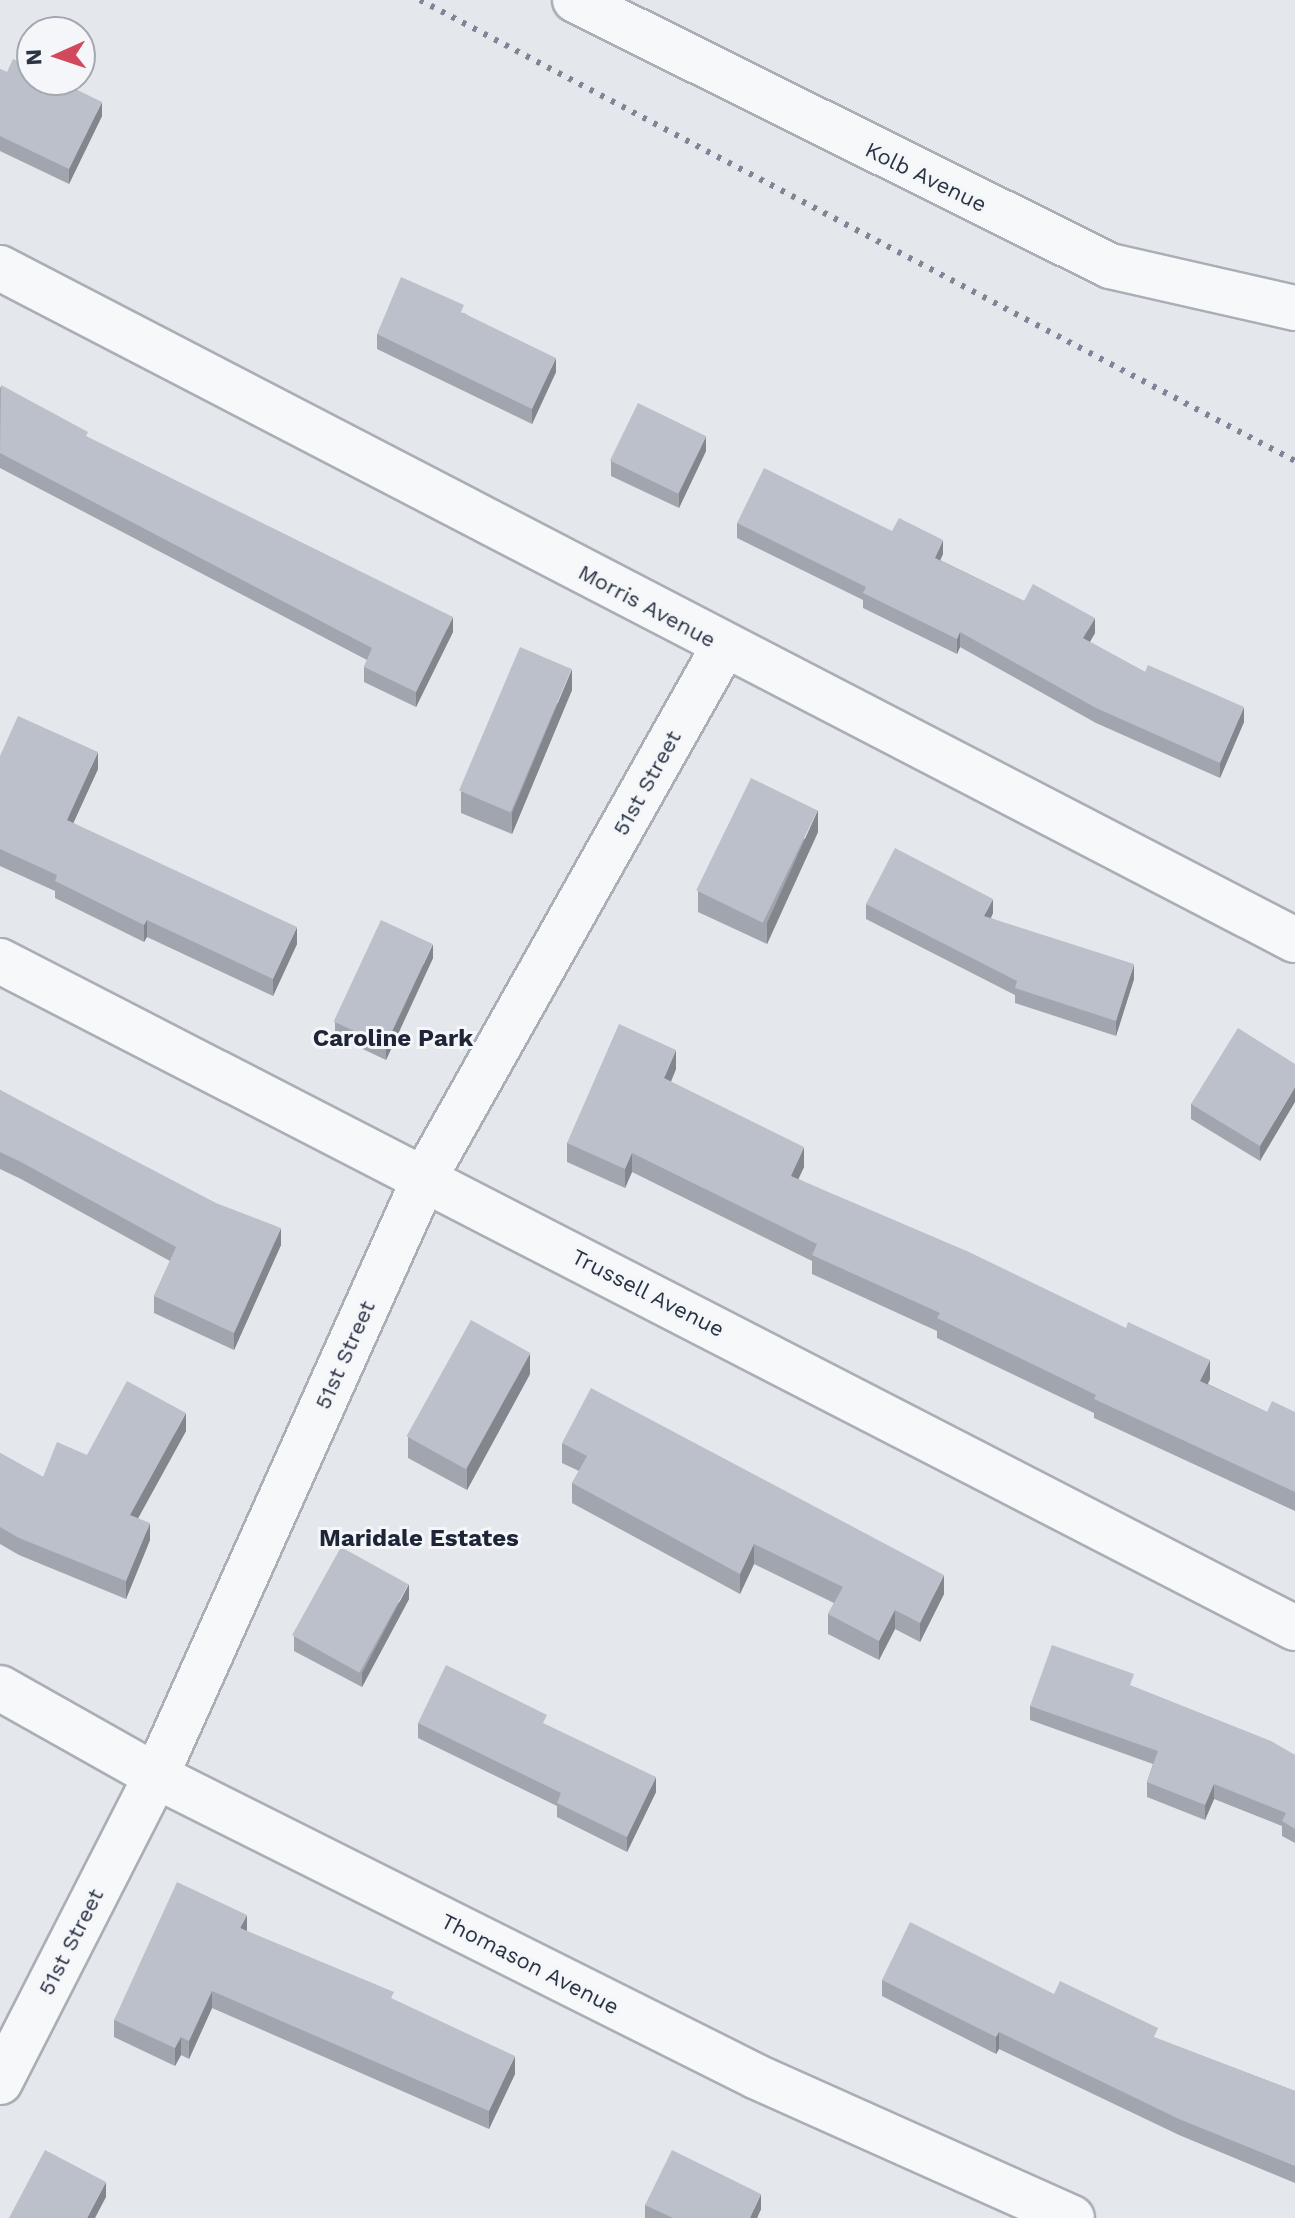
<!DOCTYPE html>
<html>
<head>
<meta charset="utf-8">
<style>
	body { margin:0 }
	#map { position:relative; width:1295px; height:2218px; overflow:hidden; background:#e4e7ec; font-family:"Work Sans",sans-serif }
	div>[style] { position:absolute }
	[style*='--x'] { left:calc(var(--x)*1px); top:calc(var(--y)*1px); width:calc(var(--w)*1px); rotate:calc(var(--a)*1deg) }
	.roads { filter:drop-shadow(2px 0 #a9aeb7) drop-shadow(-2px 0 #a9aeb7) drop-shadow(0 2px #a9aeb7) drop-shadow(0 -2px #a9aeb7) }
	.minor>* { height:44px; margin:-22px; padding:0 22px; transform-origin:22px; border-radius:22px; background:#f7f8fa }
	.rail>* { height:6px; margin-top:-3px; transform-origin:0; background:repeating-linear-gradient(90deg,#7d8696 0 4px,transparent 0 12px) }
	.wall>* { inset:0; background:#a1a5ae }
	.shaded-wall>* { inset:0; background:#83868d }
	.building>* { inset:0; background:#bbc0ca; transform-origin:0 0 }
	span { translate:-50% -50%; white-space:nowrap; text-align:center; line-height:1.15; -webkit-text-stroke:6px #f4f6f9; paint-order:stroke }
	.street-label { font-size:22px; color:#2b3445 }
	.neighbourhood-label { font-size:24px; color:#1d2536; font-weight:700 }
	.north { position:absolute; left:16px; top:16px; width:80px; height:80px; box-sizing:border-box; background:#f4f6f9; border:2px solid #a4a8b1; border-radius:50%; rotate:267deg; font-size:22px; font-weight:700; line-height:32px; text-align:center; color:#2b3445 }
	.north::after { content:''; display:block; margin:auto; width:28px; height:36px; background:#d1495b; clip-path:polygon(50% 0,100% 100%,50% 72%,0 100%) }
</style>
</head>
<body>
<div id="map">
	<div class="roads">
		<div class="minor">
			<i style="--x:575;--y:0;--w:597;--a:26.44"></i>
			<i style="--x:1110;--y:266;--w:190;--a:12.8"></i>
			<i style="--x:0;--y:268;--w:1459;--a:27.43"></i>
			<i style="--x:0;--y:961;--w:1457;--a:27.25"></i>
			<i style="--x:0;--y:1688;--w:179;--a:29.4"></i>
			<i style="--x:156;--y:1776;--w:672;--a:26.6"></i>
			<i style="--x:757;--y:2077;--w:345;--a:24.1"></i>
			<i style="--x:0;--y:2082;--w:343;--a:-63"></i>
			<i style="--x:156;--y:1776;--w:657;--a:-65.82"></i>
			<i style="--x:425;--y:1177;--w:609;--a:-60.62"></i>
		</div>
	</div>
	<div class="rail">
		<i style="--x:420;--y:0;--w:989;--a:27.78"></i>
	</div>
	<div class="wall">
		<i style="clip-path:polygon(0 69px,102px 116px,69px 184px,0 151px)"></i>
		<i style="clip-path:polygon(464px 313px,556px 372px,532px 424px,377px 349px,377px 334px)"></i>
		<i style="clip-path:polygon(0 387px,88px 438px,453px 632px,416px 707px,364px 682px,364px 667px,367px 660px,0 468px)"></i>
		<i style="clip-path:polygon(706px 451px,679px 508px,611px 476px,611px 461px)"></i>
		<i style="clip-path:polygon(737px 523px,892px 531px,943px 554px,940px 560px,1024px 601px,1095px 633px,1090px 642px,1145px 672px,1244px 722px,1220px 778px,1096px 723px,960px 647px,957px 654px,863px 608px,863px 600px,737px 538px)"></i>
		<i style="clip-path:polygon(572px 690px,512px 834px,461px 813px,461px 791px)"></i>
		<i style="clip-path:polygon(0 756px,98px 769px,73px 823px,297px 944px,273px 996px,147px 937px,144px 942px,55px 898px,55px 891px,0 866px)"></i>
		<i style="clip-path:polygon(818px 832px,767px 944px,698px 912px,698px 891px)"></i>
		<i style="clip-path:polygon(866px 904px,993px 913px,991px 918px,1134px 979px,1116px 1036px,1015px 1003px,1015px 995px,866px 919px)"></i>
		<i style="clip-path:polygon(433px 958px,386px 1060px,335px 1036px,335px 1022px)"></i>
		<i style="clip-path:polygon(1295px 1064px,1260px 1161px,1191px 1119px,1191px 1104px)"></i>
		<i style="clip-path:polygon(676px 1069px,671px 1082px,804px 1167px,798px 1179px,1210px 1379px,1208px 1384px,1267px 1412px,1295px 1412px,1295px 1511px,1094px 1418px,1094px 1413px,937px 1338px,937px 1331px,812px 1274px,812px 1261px,632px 1172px,625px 1188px,567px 1162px,567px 1143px)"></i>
		<i style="clip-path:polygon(0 1090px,281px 1245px,234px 1350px,154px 1313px,154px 1296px,170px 1261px,21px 1179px,0 1169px)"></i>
		<i style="clip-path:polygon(530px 1374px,467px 1490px,408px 1458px,408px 1437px)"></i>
		<i style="clip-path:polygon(186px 1431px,138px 1518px,150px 1540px,126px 1599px,19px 1555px,0 1544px,0 1453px,43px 1477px,87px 1455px)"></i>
		<i style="clip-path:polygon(562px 1443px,944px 1594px,920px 1642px,895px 1629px,879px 1660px,828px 1634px,828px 1614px,834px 1603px,754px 1564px,740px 1594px,572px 1503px,572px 1483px,579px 1471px,562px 1463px)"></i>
		<i style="clip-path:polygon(409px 1599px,362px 1687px,294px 1651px,294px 1636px)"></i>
		<i style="clip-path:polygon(1134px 1687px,1295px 1755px,1295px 1843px,1282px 1836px,1282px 1826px,1214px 1799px,1205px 1820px,1147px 1797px,1147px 1782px,1153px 1764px,1030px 1720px,1030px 1706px)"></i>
		<i style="clip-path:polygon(418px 1723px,547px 1725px,656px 1792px,627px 1852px,557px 1817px,557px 1806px,418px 1738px)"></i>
		<i style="clip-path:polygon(247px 1931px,394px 2000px,515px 2074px,489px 2129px,212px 2008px,189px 2059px,181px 2055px,175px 2066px,114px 2037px,114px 2020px)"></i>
		<i style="clip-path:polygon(882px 1980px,1054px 1994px,1158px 2039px,1295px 2091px,1295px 2183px,1179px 2135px,999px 2049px,996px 2054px,882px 1996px)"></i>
		<i style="clip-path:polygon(645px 2205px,761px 2209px,757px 2218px,645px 2218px)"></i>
	</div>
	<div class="shaded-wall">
		<i style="clip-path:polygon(102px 102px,102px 116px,69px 184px,69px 169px)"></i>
		<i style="clip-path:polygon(556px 358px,556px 372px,532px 424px,532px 409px)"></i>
		<i style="clip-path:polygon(706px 436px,706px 451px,679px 508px,679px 493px)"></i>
		<i style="clip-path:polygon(943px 540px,943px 554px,935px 572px,935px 558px)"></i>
		<i style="clip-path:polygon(453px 617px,453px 632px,416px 707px,416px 692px)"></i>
		<i style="clip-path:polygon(1095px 618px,1095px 633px,1083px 653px,1083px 638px)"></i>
		<i style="clip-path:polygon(960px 632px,960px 647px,957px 654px,957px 639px)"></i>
		<i style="clip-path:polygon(572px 669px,572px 690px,512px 834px,512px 813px)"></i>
		<i style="clip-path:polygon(1244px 707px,1244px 722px,1220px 778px,1220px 763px)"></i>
		<i style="clip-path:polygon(98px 752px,98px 769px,67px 837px,67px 820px)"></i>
		<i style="clip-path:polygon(818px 810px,818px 832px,767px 944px,767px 923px)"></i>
		<i style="clip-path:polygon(993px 899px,993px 913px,984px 931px,984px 916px)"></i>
		<i style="clip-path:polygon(147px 920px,147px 937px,144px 942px,144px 925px)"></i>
		<i style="clip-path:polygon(297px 927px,297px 944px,273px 996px,273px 979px)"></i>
		<i style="clip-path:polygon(433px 944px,433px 958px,386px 1060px,386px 1045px)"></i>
		<i style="clip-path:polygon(1134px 964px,1134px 979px,1116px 1036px,1116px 1021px)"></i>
		<i style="clip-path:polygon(676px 1050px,676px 1069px,664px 1097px,664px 1078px)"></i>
		<i style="clip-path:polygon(1295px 1087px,1295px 1102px,1260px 1161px,1260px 1146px)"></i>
		<i style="clip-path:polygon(804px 1147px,804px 1167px,791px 1195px,791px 1176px)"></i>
		<i style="clip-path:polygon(632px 1153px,632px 1172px,625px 1188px,625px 1169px)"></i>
		<i style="clip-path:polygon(281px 1228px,281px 1245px,234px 1350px,234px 1333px)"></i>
		<i style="clip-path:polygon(530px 1353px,530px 1374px,467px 1490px,467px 1468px)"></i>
		<i style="clip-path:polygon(1210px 1360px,1210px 1379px,1200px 1400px,1200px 1381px)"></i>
		<i style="clip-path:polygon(186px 1413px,186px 1431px,130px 1533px,130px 1515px)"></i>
		<i style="clip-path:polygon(150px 1523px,150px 1540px,126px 1599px,126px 1581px)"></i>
		<i style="clip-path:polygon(754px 1544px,754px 1564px,740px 1594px,740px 1574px)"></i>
		<i style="clip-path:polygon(944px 1575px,944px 1594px,920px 1642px,920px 1623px)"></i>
		<i style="clip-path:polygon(409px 1584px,409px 1599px,362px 1687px,362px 1673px)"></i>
		<i style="clip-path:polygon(895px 1610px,895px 1629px,879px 1660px,879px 1641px)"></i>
		<i style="clip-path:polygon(656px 1777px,656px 1792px,627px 1852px,627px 1837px)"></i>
		<i style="clip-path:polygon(1214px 1784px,1214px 1799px,1205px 1820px,1205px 1805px)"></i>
		<i style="clip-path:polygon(247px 1915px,247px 1932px,240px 1928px)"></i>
		<i style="clip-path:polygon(212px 1991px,212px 2008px,189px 2059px,189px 2041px)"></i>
		<i style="clip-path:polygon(999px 2032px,999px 2049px,996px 2054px,996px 2037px)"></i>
		<i style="clip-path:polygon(181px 2037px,181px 2055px,175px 2066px,175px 2048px)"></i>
		<i style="clip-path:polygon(515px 2056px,515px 2074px,489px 2129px,489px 2111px)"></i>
		<i style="clip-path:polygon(106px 2182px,106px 2197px,95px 2218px,87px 2218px)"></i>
		<i style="clip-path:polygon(761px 2194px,761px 2209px,757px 2218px,750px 2218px)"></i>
	</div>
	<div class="building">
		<i style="clip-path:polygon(13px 59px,32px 68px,32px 80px,57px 80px,102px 102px,69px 169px,0 136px,0 69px,7px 72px)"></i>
		<i style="clip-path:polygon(401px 277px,464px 305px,461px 312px,556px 358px,532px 409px,377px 334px)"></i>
		<i style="clip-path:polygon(1px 385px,88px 432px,86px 436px,453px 617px,416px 692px,364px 667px,372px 648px,0 453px)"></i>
		<i style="left:638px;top:403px;width:76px;height:64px;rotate:26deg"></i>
		<i style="clip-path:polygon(764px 468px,892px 531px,899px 518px,943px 540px,935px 558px,1024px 601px,1033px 584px,1095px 618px,1083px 638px,1145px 672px,1148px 665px,1244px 707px,1220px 763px,1096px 708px,960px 632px,957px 639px,863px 593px,866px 587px,737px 523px)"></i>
		<i style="left:520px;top:647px;width:56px;height:156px;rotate:23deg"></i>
		<i style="clip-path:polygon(18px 716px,98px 752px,67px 820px,297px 927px,273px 979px,147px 920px,144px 925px,55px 881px,57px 875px,0 849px,0 756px)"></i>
		<i style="left:751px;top:778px;width:74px;height:125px;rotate:26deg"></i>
		<i style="clip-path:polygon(895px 848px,993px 899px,984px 916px,1134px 964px,1116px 1021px,1015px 988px,1017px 981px,866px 904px)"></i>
		<i style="left:381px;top:920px;width:57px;height:112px;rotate:25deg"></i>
		<i style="clip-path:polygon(619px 1024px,676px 1050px,664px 1078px,804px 1147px,791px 1176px,969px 1252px,1126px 1328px,1128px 1322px,1210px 1360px,1200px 1381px,1267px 1412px,1272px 1401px,1295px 1412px,1295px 1492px,1094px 1399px,1096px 1395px,937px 1318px,940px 1313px,812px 1255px,817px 1244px,632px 1153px,625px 1169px,567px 1143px)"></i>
		<i style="clip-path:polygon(1238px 1028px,1295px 1064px,1295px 1087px,1260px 1146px,1191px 1104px)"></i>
		<i style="clip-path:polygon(0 1090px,216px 1203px,281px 1228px,234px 1333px,154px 1296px,176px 1247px,21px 1162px,0 1152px)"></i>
		<i style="left:471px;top:1320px;width:68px;height:133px;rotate:29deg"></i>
		<i style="clip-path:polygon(127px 1381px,186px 1413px,130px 1515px,150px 1523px,126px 1581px,19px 1538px,0 1527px,0 1453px,43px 1477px,57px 1442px,87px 1455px)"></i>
		<i style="clip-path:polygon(591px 1388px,944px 1575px,920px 1623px,895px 1610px,879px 1641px,828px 1614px,843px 1587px,754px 1544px,740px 1574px,572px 1483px,587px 1456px,562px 1443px)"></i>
		<i style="left:341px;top:1547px;width:77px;height:101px;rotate:29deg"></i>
		<i style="clip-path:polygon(1052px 1645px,1134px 1674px,1130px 1685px,1271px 1741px,1295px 1755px,1295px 1829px,1282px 1821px,1286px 1813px,1214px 1784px,1205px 1805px,1147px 1782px,1158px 1751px,1030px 1706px)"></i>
		<i style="clip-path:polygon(446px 1665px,547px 1715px,543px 1723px,656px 1777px,627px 1837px,557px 1803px,561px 1793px,418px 1723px)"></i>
		<i style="clip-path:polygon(177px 1882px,247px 1915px,240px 1928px,394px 1992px,391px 1998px,515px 2056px,489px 2111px,212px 1991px,189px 2041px,181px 2037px,175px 2048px,114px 2020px)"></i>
		<i style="clip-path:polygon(910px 1922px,1054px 1994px,1060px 1981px,1158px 2028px,1154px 2037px,1295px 2091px,1295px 2166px,1179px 2119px,999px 2032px,996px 2037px,882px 1980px)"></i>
		<i style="clip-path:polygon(45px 2150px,106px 2182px,87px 2218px,9px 2218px)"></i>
		<i style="clip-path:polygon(672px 2150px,761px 2194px,750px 2218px,673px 2218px,645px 2205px)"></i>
	</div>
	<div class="street-label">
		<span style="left:926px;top:177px;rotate:26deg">Kolb Avenue</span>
		<span style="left:647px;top:606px;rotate:28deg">Morris Avenue</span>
		<span style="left:647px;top:783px;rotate:-61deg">51st Street</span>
		<span style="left:648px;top:1293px;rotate:27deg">Trussell Avenue</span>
		<span style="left:345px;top:1355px;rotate:-66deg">51st Street</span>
		<span style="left:71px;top:1942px;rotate:-63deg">51st Street</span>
		<span style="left:530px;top:1964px;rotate:27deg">Thomason Avenue</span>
	</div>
	<div class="neighbourhood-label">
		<span style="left:393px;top:1039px">Caroline Park</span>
		<span style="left:419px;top:1539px">Maridale Estates</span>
	</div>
	<div class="north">N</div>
</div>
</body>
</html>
